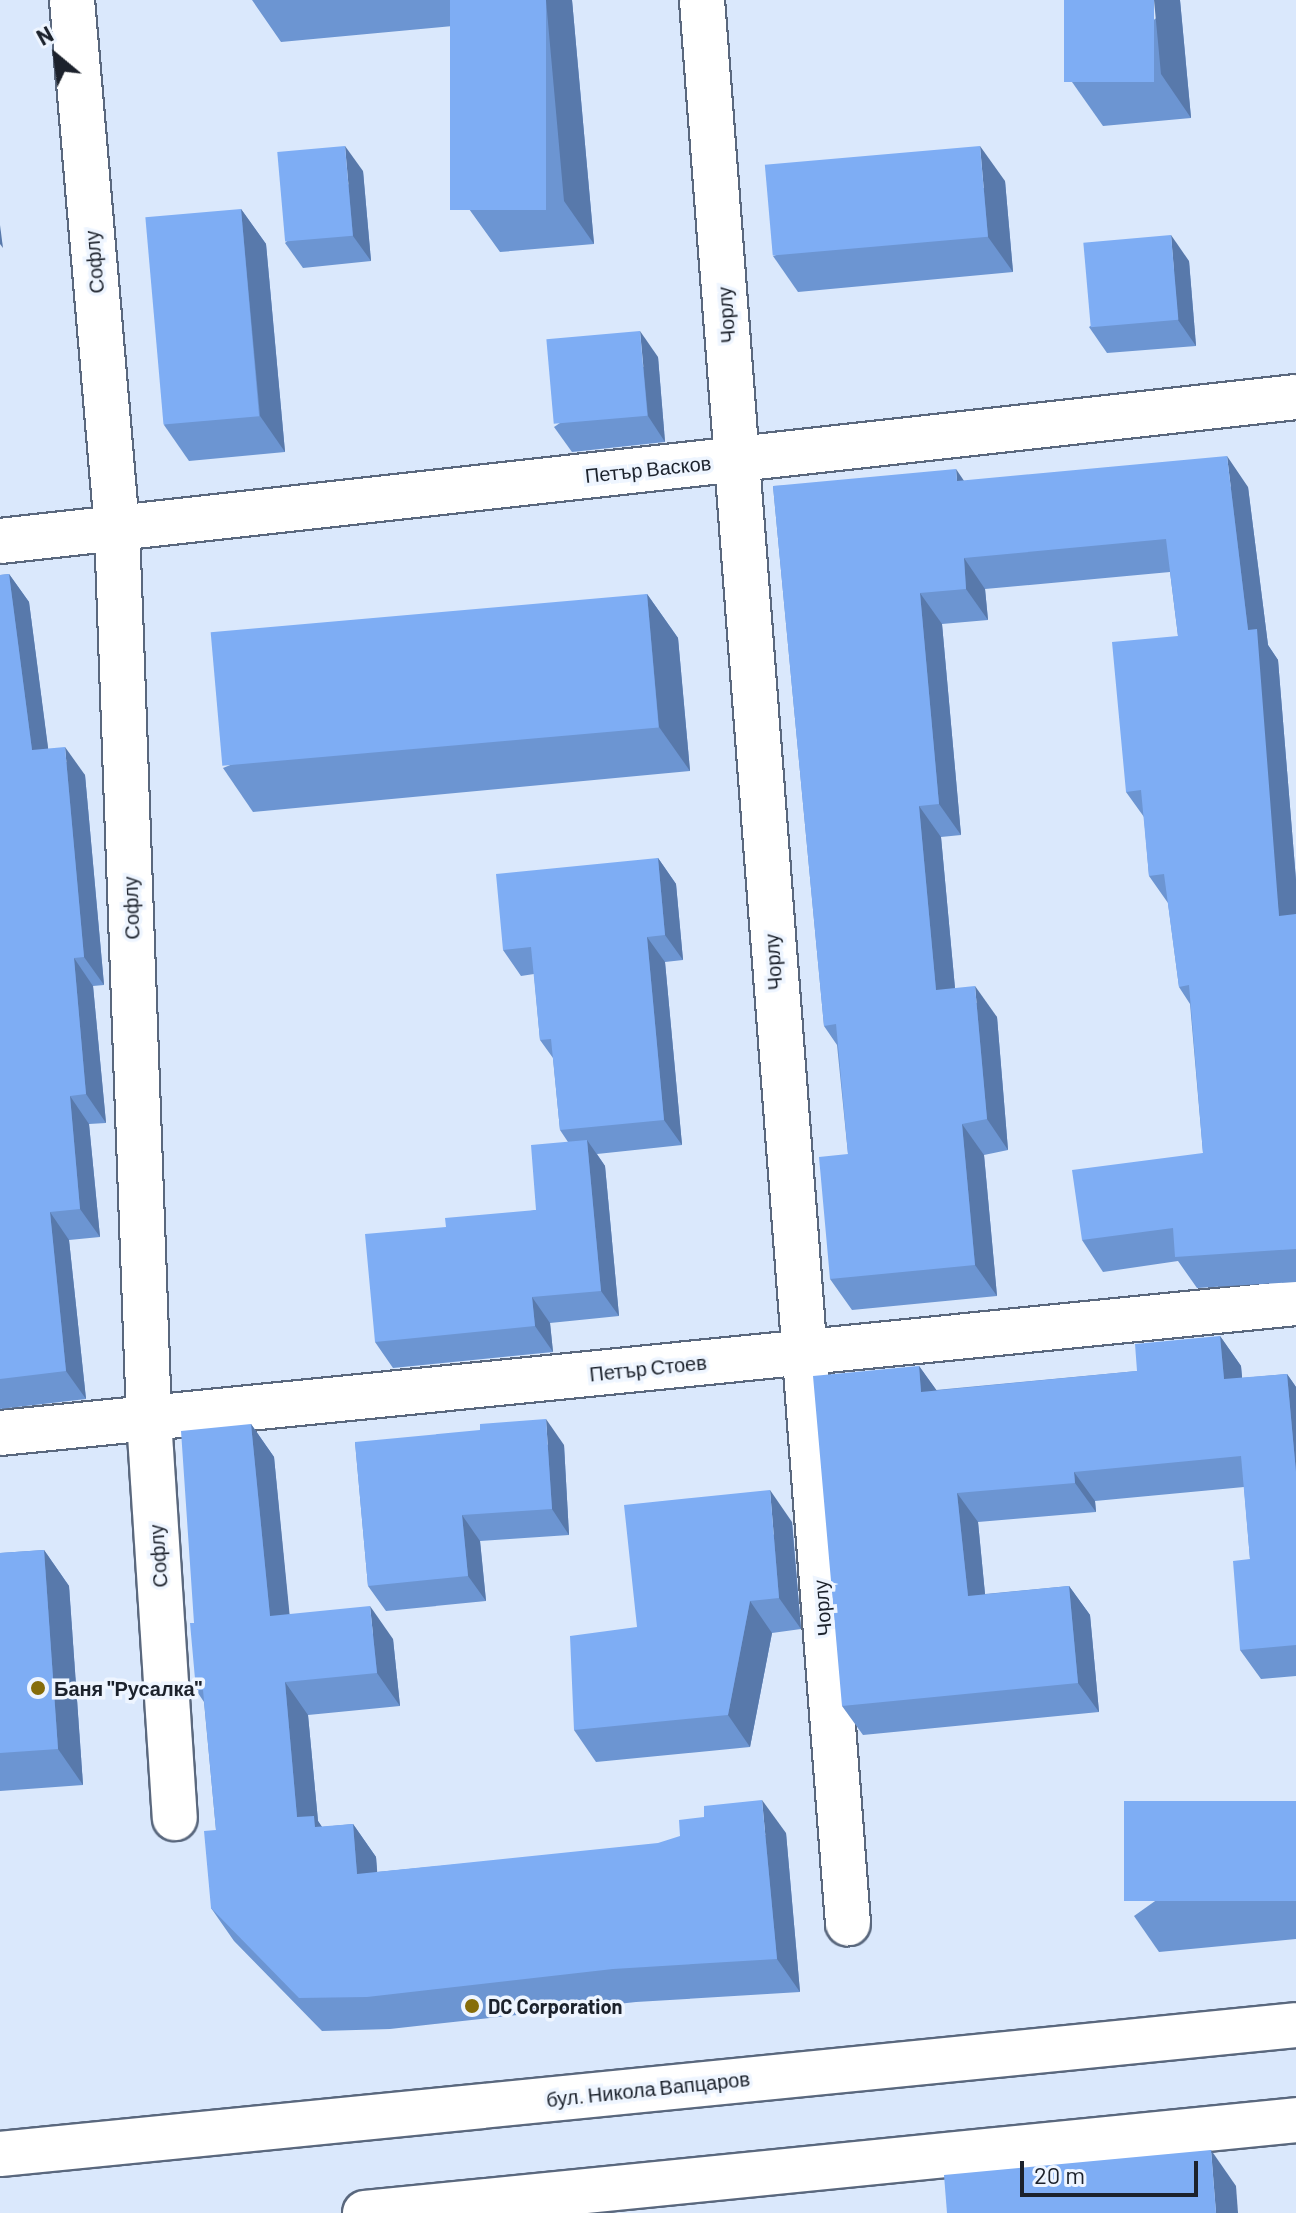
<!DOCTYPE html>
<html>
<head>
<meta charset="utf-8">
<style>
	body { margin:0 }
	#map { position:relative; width:1296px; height:2213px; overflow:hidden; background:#dae8fc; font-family:Barlow,sans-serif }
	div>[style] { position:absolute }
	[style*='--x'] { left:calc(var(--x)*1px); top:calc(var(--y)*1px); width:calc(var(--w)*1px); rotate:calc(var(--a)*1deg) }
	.roads { filter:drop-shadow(2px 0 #5a687e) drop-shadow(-2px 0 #5a687e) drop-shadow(0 2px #5a687e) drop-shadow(0 -2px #5a687e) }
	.street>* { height:44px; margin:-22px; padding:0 22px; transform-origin:22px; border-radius:22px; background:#fff }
	.secondary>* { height:44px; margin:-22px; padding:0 22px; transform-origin:22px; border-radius:22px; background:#fff }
	.wall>* { inset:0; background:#6c95d2 }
	.shaded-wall>* { inset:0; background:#5879ab }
	.building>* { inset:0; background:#7eadf4; transform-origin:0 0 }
	.dots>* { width:22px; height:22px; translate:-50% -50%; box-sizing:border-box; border:4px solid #eef5ff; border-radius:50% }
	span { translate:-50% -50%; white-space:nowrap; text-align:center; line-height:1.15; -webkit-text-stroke:7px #eef5ff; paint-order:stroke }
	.street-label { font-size:20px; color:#1c222c }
	.poi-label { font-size:20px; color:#1c222c; font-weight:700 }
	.left { translate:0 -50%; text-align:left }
	.north { position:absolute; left:16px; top:16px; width:80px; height:80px; -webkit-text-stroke:6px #eef5ff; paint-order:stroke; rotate:331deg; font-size:22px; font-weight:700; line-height:32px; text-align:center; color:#1c222c }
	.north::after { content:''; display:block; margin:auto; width:28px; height:36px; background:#1c222c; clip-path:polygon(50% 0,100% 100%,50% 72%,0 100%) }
	.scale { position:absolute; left:1020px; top:2161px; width:178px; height:36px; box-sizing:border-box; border:4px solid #1c222c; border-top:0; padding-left:10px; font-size:24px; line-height:28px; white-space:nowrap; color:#1c222c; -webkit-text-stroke:6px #eef5ff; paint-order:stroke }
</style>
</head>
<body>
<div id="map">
	<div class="roads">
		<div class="street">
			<i style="--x:72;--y:0;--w:530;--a:85.13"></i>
			<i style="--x:117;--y:528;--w:892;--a:87.94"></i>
			<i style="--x:149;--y:1419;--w:400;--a:86.3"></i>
			<i style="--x:702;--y:0;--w:1929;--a:85.66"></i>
			<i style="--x:0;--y:541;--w:1304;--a:-6.34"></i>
			<i style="--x:0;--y:1433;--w:1303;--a:-5.73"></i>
		</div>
		<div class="secondary">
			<i style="--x:0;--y:2154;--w:1302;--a:-5.68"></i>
			<i style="--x:365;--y:2213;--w:936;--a:-5.7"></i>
		</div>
	</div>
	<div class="wall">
		<i style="clip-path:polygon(252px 0,572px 0,594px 244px,500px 252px,469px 209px,453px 26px,281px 42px)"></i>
		<i style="clip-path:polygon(1180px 0,1191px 118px,1103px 126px,1072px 82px)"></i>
		<i style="clip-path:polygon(363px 171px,371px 261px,303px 268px,285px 243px)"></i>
		<i style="clip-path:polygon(1005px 181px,1013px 272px,798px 292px,773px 256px)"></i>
		<i style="clip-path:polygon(241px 209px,266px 244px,285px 452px,189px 461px,164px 425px)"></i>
		<i style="clip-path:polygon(1189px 261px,1196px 346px,1107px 353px,1089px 327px)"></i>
		<i style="clip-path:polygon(658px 357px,665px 442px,572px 452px,554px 427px)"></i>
		<i style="clip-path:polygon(964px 481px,1248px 487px,1268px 645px,1278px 660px,1296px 880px,1296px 1282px,1197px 1288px,1178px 1261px,1103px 1272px,1082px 1240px,1203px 1153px,1190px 1004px,1179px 987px,1168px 903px,1149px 876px,1144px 817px,1126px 792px,1178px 636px,1170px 572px,985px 589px,988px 620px,942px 624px,961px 835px,941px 837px,955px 988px,997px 1017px,1008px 1150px,984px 1155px,997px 1296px,852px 1310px,830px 1279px,848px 1154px,837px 1045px,824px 1026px,773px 486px)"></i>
		<i style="clip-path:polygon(9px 574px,29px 602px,48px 749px,85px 775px,104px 985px,93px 986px,106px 1123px,89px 1124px,100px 1237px,69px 1240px,86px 1399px,0 1409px,0 575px)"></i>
		<i style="clip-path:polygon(647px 594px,678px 638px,690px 771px,253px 812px,223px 768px)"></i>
		<i style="clip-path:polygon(658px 858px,676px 884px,683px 960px,665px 962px,682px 1145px,597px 1154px,605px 1166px,619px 1316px,550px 1323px,553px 1352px,393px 1368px,375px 1342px,446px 1227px,536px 1210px,568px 1142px,560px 1130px,553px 1058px,540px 1040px,534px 974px,521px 976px,503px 950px)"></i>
		<i style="clip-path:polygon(1220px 1336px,1241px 1366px,1242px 1378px,1287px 1374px,1296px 1387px,1296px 1676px,1261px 1679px,1240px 1650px,1250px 1559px,1244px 1487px,1095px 1501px,1096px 1512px,978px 1522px,985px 1594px,1069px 1586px,1090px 1615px,1099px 1712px,863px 1735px,842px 1706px,919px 1366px,936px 1390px,1137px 1371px)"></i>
		<i style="clip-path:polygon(251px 1424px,274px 1457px,289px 1614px,393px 1639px,400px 1706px,308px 1715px,318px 1821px,322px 1827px,353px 1824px,376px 1857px,377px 1872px,786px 1833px,800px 1992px,636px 2002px,390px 2029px,322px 2031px,234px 1941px,211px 1908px,216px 1830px,204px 1702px,196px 1690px,194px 1623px)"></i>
		<i style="clip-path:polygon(355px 1442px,564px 1445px,569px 1535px,480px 1541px,486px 1601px,386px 1611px,368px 1586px)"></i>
		<i style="clip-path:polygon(792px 1522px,801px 1629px,772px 1633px,750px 1747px,596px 1762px,574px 1730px,637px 1627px)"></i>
		<i style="clip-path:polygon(44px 1550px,69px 1586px,83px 1785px,0 1791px,0 1553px)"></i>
		<i style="clip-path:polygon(1296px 1801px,1296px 1939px,1159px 1952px,1134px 1916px)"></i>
	</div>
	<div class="shaded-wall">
		<i style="clip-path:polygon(546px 0,572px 0,594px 244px,564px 201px)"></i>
		<i style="clip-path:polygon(1154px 0,1180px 0,1191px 118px,1161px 74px)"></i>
		<i style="clip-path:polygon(345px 146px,363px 171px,371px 261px,353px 236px)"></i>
		<i style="clip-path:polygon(980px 146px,1005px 181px,1013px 272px,988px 237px)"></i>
		<i style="clip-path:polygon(241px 209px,266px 244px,285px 452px,260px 416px)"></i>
		<i style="clip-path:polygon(0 225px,3px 248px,0 244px)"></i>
		<i style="clip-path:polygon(1171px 235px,1189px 261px,1196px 346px,1178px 320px)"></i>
		<i style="clip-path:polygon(640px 331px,658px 357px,665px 442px,648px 416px)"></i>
		<i style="clip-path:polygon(1227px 456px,1248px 487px,1268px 645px,1278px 660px,1296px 880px,1296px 939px,1279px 916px,1248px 630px)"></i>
		<i style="clip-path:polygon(956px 469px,977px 500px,957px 481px)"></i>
		<i style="clip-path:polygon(964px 558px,985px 589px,988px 620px,966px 589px)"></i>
		<i style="clip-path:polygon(9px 574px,29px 602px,52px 778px,32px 750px)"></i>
		<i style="clip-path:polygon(920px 593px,942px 624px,961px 835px,939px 804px)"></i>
		<i style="clip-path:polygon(647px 594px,678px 638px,690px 771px,659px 727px)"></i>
		<i style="clip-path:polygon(65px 747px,85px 775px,104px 985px,84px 957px)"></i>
		<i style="clip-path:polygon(919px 806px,941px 837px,958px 1021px,936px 990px)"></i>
		<i style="clip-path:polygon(658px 858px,676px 884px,683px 960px,665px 935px)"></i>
		<i style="clip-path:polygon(647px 937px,665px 962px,682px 1145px,664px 1120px)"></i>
		<i style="clip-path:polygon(74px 958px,93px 986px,106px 1123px,86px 1094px)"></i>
		<i style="clip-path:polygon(975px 986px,997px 1017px,1008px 1150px,987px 1119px)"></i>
		<i style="clip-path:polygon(70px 1096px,89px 1124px,100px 1237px,80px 1209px)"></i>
		<i style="clip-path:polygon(962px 1124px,984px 1155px,997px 1296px,975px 1265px)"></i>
		<i style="clip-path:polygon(587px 1140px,605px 1166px,619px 1316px,601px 1291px)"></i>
		<i style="clip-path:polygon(50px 1212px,69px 1240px,86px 1399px,66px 1371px)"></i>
		<i style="clip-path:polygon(532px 1297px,550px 1323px,553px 1352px,535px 1326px)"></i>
		<i style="clip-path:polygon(1220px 1336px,1241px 1366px,1245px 1409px,1224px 1379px)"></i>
		<i style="clip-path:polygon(919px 1366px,940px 1395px,921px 1392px)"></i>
		<i style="clip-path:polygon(1287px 1374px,1296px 1387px,1296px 1472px)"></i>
		<i style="clip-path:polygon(546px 1419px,564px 1445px,569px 1535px,552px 1509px)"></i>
		<i style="clip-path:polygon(251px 1424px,274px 1457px,293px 1649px,270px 1616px)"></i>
		<i style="clip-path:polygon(1074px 1472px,1095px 1501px,1096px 1512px,1075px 1483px)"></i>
		<i style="clip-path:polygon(770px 1490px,792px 1522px,801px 1629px,779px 1598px)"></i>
		<i style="clip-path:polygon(957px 1493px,978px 1522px,988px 1625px,968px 1596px)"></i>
		<i style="clip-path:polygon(462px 1515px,480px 1541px,486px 1601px,468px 1576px)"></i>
		<i style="clip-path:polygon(44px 1550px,69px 1586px,83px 1785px,58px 1749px)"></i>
		<i style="clip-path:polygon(1069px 1586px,1090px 1615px,1099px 1712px,1078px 1683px)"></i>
		<i style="clip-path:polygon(750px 1601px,772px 1633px,750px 1747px,728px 1715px)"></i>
		<i style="clip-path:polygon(370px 1606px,393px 1639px,400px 1706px,377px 1673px)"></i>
		<i style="clip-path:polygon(285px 1682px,308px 1715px,318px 1821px,337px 1849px,297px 1817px)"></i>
		<i style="clip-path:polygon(762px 1800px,786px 1833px,800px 1992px,777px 1959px)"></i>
		<i style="clip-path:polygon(353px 1824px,376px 1857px,380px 1907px,357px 1874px)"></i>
		<i style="clip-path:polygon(1211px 2150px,1236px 2186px,1238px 2213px,1216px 2213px)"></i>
	</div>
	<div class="building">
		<i style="left:450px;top:0;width:96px;height:210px"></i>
		<i style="left:1064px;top:0;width:90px;height:82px"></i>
		<i style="left:345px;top:146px;width:90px;height:68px;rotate:85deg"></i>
		<i style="left:980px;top:146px;width:91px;height:216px;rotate:85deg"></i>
		<i style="left:241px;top:209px;width:208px;height:96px;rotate:85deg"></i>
		<i style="left:1171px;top:235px;width:85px;height:88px;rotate:85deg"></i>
		<i style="left:640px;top:331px;width:85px;height:94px;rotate:85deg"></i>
		<i style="clip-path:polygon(1227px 456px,1248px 630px,1257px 629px,1279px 916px,1296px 914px,1296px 1249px,1175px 1257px,1173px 1228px,1082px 1240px,1072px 1170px,1203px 1153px,1189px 985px,1179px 987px,1164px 874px,1149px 876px,1141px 790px,1126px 792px,1112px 642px,1178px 636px,1166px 539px,964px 558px,966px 589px,920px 593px,939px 804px,919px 806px,936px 990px,975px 986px,987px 1119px,962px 1124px,975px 1265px,830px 1279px,819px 1157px,848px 1154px,836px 1024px,824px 1026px,773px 486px,956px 469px,957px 481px)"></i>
		<i style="clip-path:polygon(9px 574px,32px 750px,65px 747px,84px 957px,74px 958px,86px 1094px,70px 1096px,80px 1209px,50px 1212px,66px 1371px,0 1379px,0 575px)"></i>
		<i style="left:647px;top:594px;width:134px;height:438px;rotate:85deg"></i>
		<i style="clip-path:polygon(658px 858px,665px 935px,647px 937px,664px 1120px,560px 1130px,551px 1039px,540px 1040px,531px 947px,503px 950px,496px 874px)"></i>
		<i style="clip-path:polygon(587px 1140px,601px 1291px,532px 1297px,535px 1326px,375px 1342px,365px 1234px,446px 1227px,445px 1218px,536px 1210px,531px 1145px)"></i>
		<i style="clip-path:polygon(1220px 1336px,1224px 1379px,1287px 1374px,1296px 1472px,1296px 1645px,1240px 1650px,1233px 1561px,1250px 1559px,1241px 1456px,1074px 1472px,1075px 1483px,957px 1493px,968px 1596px,1069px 1586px,1078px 1683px,842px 1706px,813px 1376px,919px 1366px,921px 1392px,1137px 1371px,1135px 1344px)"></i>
		<i style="clip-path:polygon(546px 1419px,552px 1509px,462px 1515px,468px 1576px,368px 1586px,355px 1442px,480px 1430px,480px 1424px)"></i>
		<i style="clip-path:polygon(251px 1424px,270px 1616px,370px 1606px,377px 1673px,285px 1682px,297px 1817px,314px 1816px,315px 1827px,353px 1824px,357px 1874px,658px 1843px,680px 1836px,679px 1820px,704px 1817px,704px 1806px,762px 1800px,777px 1959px,613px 1969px,367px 1997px,299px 1998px,211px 1908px,204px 1831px,216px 1830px,203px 1690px,196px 1690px,190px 1623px,194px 1623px,181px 1431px)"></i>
		<i style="clip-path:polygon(770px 1490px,779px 1598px,750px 1601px,728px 1715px,574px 1730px,570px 1636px,637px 1627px,624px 1505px)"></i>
		<i style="clip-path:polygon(44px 1550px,58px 1749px,0 1753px,0 1553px)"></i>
		<i style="left:1296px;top:1801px;width:100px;height:172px;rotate:90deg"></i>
		<i style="clip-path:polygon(1211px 2150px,1216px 2213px,947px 2213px,944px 2175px)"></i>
	</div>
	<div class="dots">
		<i style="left:38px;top:1688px;background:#866d0a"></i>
		<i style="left:472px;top:2006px;background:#866d0a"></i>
	</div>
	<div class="street-label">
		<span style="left:94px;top:262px;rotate:-95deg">Софлу</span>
		<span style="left:726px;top:315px;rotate:-94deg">Чорлу</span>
		<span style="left:648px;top:469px;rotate:-6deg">Петър Васков</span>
		<span style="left:131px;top:908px;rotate:-92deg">Софлу</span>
		<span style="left:773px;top:962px;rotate:-94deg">Чорлу</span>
		<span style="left:648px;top:1368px;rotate:-6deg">Петър Стоев</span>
		<span style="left:158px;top:1556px;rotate:-94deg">Софлу</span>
		<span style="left:822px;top:1608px;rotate:-95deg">Чорлу</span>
		<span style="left:648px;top:2089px;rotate:-6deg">бул. Никола Вапцаров</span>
	</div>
	<div class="poi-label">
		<span class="left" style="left:54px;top:1688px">Баня "Русалка"</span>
		<span class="left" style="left:488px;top:2006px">DC Corporation</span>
	</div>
	<div class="north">N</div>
	<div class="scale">20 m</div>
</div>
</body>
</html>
